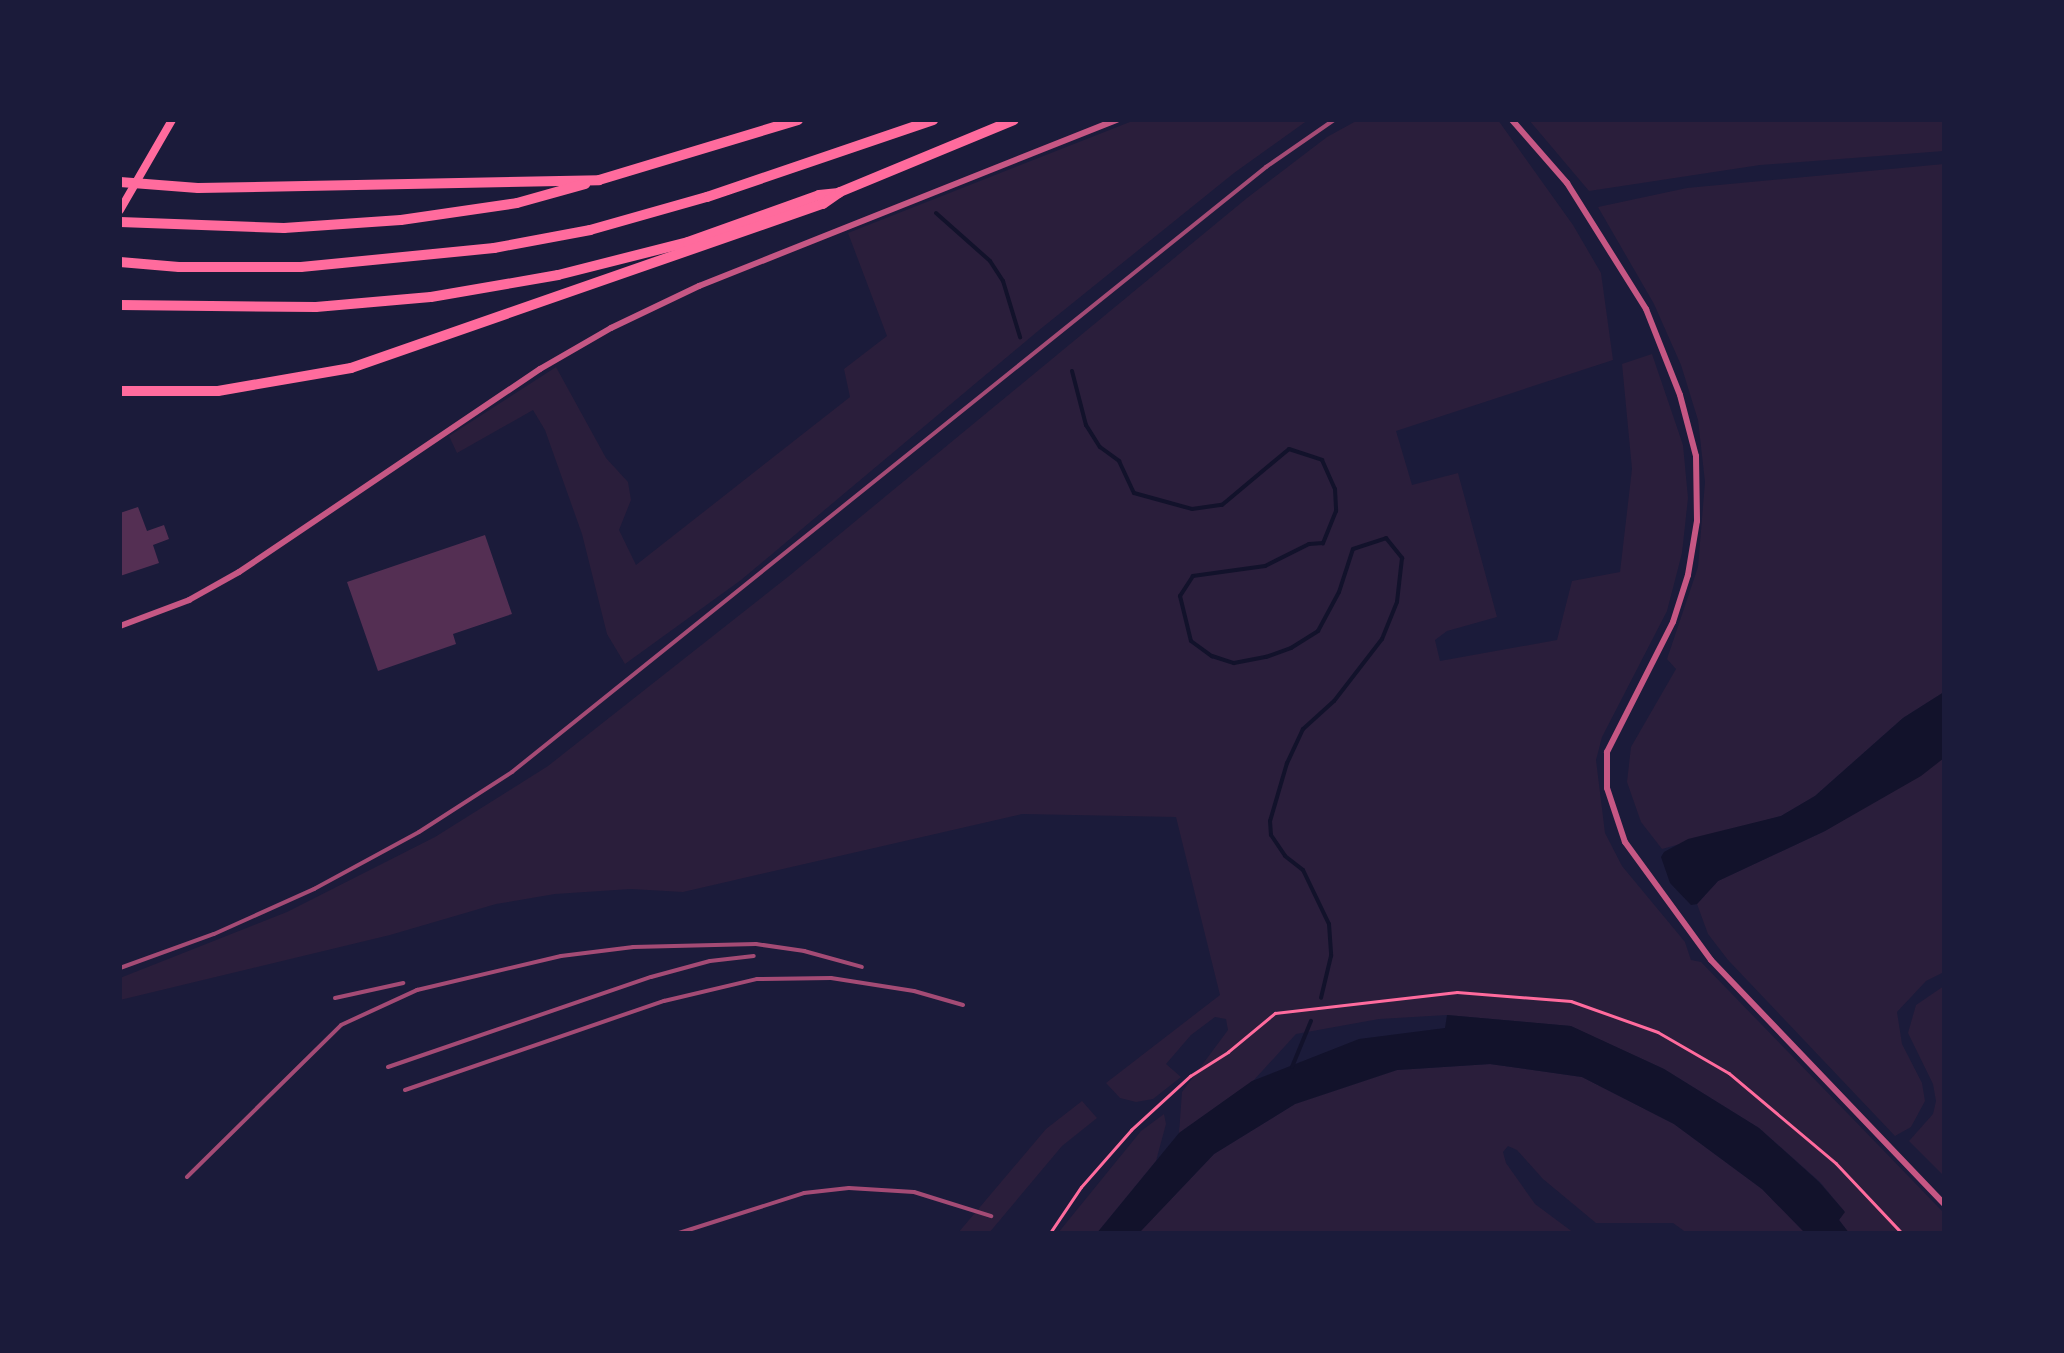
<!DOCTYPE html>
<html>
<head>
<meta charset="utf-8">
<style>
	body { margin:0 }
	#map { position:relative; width:2064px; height:1353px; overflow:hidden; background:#1b1b3a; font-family:Georgia,serif }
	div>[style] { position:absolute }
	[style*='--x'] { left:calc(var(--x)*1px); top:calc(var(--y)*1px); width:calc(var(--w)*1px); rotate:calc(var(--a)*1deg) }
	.green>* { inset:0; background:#2a1e3b }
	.water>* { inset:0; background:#12122b }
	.stream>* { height:4px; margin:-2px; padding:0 2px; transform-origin:2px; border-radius:2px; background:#12122b }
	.building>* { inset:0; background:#542f53 }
	.path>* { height:2.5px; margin:-1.25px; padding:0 1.25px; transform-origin:1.25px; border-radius:1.25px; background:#ff6b9d }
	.tertiary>* { height:6px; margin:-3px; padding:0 3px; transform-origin:3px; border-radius:3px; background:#c65784 }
	.secondary>* { height:8px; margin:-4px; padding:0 4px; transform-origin:4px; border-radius:4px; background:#ff6b9d }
	.motorway>* { height:10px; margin:-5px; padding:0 5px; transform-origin:5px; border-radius:5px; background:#ff6b9d }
	.rail>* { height:4px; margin:-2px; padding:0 2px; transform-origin:2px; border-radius:2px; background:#a44b75 }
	span { translate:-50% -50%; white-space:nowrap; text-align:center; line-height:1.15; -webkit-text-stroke:8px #1b1b3a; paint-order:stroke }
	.frame { position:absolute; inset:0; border:122px solid #1b1b3a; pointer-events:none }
</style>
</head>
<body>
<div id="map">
	<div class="green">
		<i style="clip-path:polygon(1135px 120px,1308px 120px,1234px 173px,1038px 331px,741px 580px,625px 664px,607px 634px,582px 534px,545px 430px,533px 410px,457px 453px,449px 436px,556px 367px,606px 458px,628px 482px,631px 500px,619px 530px,636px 565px,850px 397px,844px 369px,887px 336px,848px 233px)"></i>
		<i style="clip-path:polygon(1358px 120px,1498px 120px,1573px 225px,1601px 273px,1613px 360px,1396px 431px,1412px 485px,1458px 473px,1497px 617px,1447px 631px,1435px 640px,1440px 661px,1557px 640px,1572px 581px,1620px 572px,1632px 469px,1622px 364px,1652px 354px,1683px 445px,1688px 498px,1682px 553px,1667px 611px,1602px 737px,1596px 760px,1605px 833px,1622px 866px,1685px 942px,1691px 960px,1701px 962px,1944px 1213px,1944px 1233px,1849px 1233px,1839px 1220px,1844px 1211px,1820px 1182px,1759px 1128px,1664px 1069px,1570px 1026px,1447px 1015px,1379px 1019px,1296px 1034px,1253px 1081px,1179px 1133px,1182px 1092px,1228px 1030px,1226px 1019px,1215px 1017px,1191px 1035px,1166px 1064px,1181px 1077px,1153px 1099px,1136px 1102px,1120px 1098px,1106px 1083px,1220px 995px,1176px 817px,1022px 814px,683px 892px,631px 889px,555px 894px,496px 904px,390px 935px,120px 1000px,120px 978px,287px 912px,435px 837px,548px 766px,789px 576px,1247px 198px,1327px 137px)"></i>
		<i style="clip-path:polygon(1529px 120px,1944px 120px,1944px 151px,1760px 165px,1589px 191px)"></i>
		<i style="clip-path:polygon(1944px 164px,1944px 692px,1903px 718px,1815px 796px,1781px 816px,1662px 849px,1641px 822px,1627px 782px,1631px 747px,1676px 669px,1667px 659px,1698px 567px,1705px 482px,1698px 420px,1681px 365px,1654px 304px,1598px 207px,1687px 188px)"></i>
		<i style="clip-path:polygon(1944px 758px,1944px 972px,1926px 981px,1897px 1012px,1902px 1044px,1922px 1083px,1925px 1101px,1911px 1127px,1895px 1136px,1728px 960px,1708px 934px,1697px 904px,1718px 881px,1825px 831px)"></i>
		<i style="clip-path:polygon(1944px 986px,1944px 1176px,1909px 1141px,1933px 1114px,1936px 1101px,1933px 1084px,1908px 1033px,1916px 1005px)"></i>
		<i style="clip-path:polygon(1490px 1064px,1582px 1077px,1674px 1124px,1762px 1189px,1805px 1233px,1687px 1233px,1673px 1223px,1596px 1223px,1543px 1179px,1517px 1150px,1508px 1146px,1503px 1152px,1506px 1163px,1535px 1204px,1574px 1233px,1139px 1233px,1214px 1154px,1295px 1104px,1397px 1070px)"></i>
		<i style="clip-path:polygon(1082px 1101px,1097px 1118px,1062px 1146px,989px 1233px,958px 1233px,1046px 1129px)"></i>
		<i style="clip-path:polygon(1164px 1114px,1166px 1124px,1156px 1161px,1097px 1233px,1058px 1233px,1141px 1131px)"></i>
	</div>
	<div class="water">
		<i style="clip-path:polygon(1944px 692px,1944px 758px,1921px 776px,1825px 831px,1718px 881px,1697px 904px,1691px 905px,1670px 883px,1661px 857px,1664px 852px,1688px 839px,1781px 816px,1815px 796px,1903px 718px)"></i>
		<i style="clip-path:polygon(1447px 1015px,1571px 1026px,1664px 1069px,1759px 1128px,1819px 1182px,1845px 1212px,1839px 1220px,1849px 1233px,1805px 1233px,1762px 1189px,1674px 1124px,1582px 1077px,1490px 1064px,1397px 1070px,1295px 1104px,1214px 1154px,1139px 1233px,1097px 1233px,1179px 1133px,1252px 1081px,1359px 1039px,1445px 1028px)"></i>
	</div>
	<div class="stream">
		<i style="--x:936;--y:213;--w:72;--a:41.6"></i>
		<i style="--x:990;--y:261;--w:24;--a:57"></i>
		<i style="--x:1003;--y:281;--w:59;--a:73.1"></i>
		<i style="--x:1072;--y:371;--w:56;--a:75.5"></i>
		<i style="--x:1086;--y:425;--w:26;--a:58"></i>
		<i style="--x:1100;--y:447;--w:24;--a:36"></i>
		<i style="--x:1119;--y:461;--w:35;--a:65"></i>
		<i style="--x:1134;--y:493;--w:60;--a:15.4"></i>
		<i style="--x:1192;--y:509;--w:30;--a:-8"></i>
		<i style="--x:1222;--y:505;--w:87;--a:-39.9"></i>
		<i style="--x:1289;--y:449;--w:35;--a:18"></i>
		<i style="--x:1322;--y:460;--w:32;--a:66"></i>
		<i style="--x:1335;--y:489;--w:22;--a:87"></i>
		<i style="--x:1336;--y:511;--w:35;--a:112"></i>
		<i style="--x:1323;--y:543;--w:14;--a:176"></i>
		<i style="--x:1309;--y:544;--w:49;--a:153.4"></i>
		<i style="--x:1265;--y:566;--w:73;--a:172.1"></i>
		<i style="--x:1193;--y:576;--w:24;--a:123"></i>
		<i style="--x:1180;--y:596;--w:46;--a:76.3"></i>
		<i style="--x:1191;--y:641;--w:26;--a:36"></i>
		<i style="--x:1212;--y:656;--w:23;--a:18"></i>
		<i style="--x:1234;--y:663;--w:33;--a:-11"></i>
		<i style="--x:1266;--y:657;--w:27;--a:-20"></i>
		<i style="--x:1291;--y:648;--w:32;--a:-32"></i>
		<i style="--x:1318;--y:631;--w:44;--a:-61.7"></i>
		<i style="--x:1339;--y:592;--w:45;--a:-72"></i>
		<i style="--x:1353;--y:549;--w:35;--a:-18"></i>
		<i style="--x:1386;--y:538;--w:26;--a:51"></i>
		<i style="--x:1402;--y:558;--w:44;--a:96.5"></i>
		<i style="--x:1397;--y:602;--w:40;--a:112"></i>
		<i style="--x:1382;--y:639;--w:78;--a:127.7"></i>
		<i style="--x:1334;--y:701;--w:42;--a:137.9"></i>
		<i style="--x:1303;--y:729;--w:38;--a:115"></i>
		<i style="--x:1287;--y:763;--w:60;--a:106.3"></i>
		<i style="--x:1270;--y:821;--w:14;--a:86"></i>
		<i style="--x:1271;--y:835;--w:25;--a:56"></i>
		<i style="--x:1285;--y:856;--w:23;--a:38"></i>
		<i style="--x:1303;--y:870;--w:60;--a:64.3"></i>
		<i style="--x:1329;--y:924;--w:32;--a:86"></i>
		<i style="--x:1331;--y:956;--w:43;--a:103.4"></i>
		<i style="--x:1292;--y:1067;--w:50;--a:-67.6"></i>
	</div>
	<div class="building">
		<i style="clip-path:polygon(138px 507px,147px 531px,164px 525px,169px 539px,153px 545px,159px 563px,120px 576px,120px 513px)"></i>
		<i style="clip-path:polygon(485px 535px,512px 614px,453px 634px,456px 644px,378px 671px,347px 582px)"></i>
	</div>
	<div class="path">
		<i style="--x:1050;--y:1233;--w:55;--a:-56"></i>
		<i style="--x:1081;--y:1187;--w:76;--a:-48.7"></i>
		<i style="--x:1131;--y:1130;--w:80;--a:-42.5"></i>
		<i style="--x:1190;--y:1076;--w:45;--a:-32.3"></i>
		<i style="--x:1228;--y:1052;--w:61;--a:-39.7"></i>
		<i style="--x:1275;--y:1013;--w:183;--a:-6.6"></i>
		<i style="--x:1457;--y:992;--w:114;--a:4.5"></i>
		<i style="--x:1571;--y:1001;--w:92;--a:19.6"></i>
		<i style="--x:1658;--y:1032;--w:82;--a:30"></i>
		<i style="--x:1729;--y:1073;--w:140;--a:40.1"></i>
		<i style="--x:1836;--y:1163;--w:96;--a:46.7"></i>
	</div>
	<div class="tertiary">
		<i style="--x:1512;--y:120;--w:84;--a:48.9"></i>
		<i style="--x:1567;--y:183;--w:149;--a:57.9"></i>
		<i style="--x:1646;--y:309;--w:92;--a:68.4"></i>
		<i style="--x:1680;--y:395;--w:63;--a:75.3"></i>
		<i style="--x:1696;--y:456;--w:65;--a:89.1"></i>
		<i style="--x:1697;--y:521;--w:55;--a:99.5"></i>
		<i style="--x:1688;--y:575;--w:49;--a:107.7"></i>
		<i style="--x:1673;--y:622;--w:146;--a:116.9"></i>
		<i style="--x:1607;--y:752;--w:36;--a:90"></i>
		<i style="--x:1607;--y:788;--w:57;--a:71.6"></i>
		<i style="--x:1625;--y:842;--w:146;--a:53.9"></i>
		<i style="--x:1711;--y:960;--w:337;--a:46.3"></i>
		<i style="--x:120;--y:626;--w:74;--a:-20.6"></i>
		<i style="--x:189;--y:600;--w:57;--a:-29.2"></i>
		<i style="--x:239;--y:572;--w:363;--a:-34"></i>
		<i style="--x:540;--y:369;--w:82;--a:-30"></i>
		<i style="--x:611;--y:328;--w:98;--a:-25.5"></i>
		<i style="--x:699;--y:286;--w:450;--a:-21.7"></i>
	</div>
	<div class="secondary">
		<i style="--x:120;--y:210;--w:104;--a:-60"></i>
	</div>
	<div class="motorway">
		<i style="--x:120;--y:182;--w:78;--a:4.4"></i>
		<i style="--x:198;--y:188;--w:401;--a:-1.1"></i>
		<i style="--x:599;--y:180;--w:208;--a:-16.8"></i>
		<i style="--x:120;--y:222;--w:164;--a:2.1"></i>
		<i style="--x:284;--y:228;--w:117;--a:-3.9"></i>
		<i style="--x:401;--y:220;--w:117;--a:-8.3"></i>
		<i style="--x:517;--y:203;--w:71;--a:-15.6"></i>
		<i style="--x:120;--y:262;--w:59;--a:4.8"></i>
		<i style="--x:179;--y:267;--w:122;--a:0"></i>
		<i style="--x:301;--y:267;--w:194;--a:-5.6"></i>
		<i style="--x:494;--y:248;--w:98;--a:-10.6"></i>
		<i style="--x:590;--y:230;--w:122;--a:-15.8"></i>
		<i style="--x:707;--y:197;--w:239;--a:-18.8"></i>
		<i style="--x:120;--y:305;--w:196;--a:0.6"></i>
		<i style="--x:316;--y:307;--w:115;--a:-5"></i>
		<i style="--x:431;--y:297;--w:129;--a:-9.8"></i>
		<i style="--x:558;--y:275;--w:134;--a:-14.2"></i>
		<i style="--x:688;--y:242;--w:139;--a:-19.7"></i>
		<i style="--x:819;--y:195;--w:20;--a:-6"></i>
		<i style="--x:120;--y:391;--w:98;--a:0"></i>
		<i style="--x:218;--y:391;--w:135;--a:-9.8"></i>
		<i style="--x:351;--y:368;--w:500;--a:-19.2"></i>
		<i style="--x:823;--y:204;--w:21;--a:-35"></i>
		<i style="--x:840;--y:192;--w:188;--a:-22.5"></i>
	</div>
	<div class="rail">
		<i style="--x:120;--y:968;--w:100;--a:-19.9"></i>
		<i style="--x:214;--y:934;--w:110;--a:-24.2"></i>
		<i style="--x:314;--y:889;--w:119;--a:-28.5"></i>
		<i style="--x:419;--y:832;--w:111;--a:-32.8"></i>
		<i style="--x:512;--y:772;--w:967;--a:-38.74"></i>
		<i style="--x:1266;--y:167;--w:83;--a:-34.7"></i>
		<i style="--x:335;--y:998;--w:70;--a:-12.4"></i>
		<i style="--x:388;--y:1067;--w:278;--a:-18.9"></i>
		<i style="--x:651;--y:977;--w:61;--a:-15.2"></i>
		<i style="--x:710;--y:961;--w:44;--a:-6.5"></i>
		<i style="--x:405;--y:1090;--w:274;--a:-19"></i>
		<i style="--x:664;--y:1001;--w:96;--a:-13.3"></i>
		<i style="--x:757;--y:979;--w:74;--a:-0.8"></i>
		<i style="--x:831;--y:978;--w:84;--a:8.9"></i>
		<i style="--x:914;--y:991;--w:51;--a:15.9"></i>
		<i style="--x:187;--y:1177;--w:216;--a:-44.6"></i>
		<i style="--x:341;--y:1025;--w:84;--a:-24.7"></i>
		<i style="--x:417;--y:990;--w:148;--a:-13.3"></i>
		<i style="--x:561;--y:956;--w:73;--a:-7.1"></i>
		<i style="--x:633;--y:947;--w:123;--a:-1.4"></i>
		<i style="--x:756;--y:944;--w:49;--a:8.3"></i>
		<i style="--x:804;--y:951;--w:60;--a:15.4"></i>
		<i style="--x:679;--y:1233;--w:131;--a:-17.7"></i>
		<i style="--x:804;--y:1193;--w:45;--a:-6.3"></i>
		<i style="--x:849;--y:1188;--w:65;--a:3.5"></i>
		<i style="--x:914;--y:1192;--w:81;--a:17.3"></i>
	</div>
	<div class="frame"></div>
</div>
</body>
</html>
